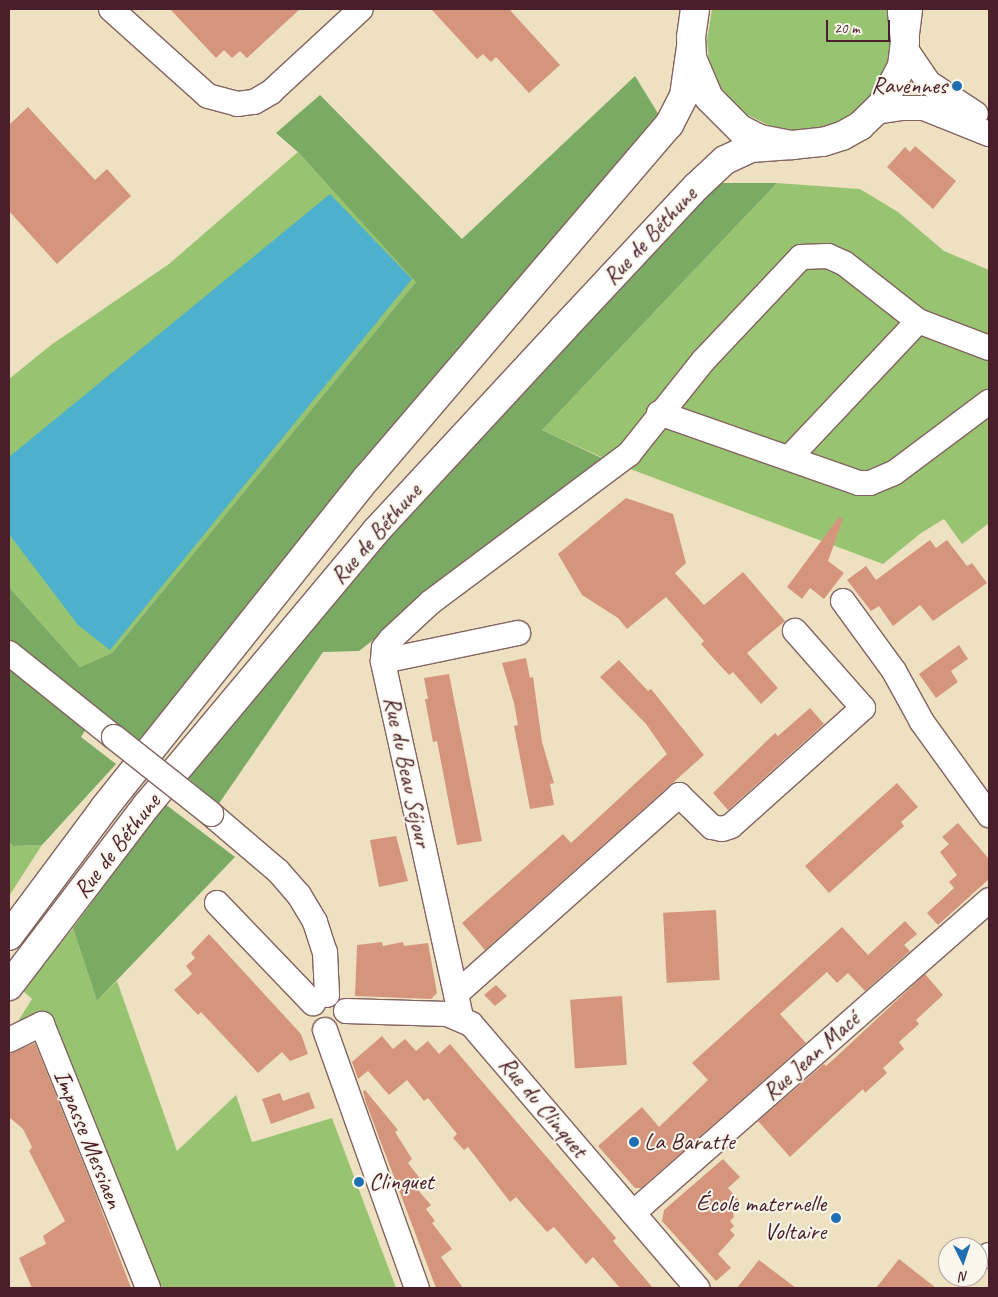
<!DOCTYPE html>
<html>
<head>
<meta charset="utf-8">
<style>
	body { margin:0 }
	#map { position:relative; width:998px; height:1297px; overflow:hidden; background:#eee1c1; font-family:Caveat,sans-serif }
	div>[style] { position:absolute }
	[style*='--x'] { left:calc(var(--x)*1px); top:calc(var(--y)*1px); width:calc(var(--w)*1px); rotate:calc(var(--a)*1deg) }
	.green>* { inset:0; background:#98c471 }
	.forest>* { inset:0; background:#7aaa63 }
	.water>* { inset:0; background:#4db0cc }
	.building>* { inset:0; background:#d5957d; transform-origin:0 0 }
	.roads { filter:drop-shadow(1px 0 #836360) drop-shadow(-1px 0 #836360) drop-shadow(0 1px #836360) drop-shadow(0 -1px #836360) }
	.minor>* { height:24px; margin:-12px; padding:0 12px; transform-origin:12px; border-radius:12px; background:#fff }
	.major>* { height:28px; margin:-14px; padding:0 14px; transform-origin:14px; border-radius:14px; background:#fff }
	.highway>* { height:28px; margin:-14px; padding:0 14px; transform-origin:14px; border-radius:14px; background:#fff }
	.bridges { filter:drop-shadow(1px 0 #836360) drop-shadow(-1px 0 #836360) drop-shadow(0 1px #836360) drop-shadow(0 -1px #836360) }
	.minor-bridge>* { height:24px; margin:-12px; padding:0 12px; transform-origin:12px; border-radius:12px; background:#fff }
	.dots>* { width:14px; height:14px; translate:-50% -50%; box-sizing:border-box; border:2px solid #fbf7ec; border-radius:50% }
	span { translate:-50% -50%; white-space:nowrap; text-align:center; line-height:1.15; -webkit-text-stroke:4px #fbf7ec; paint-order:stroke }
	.poi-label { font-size:24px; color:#4a1f2b }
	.right { translate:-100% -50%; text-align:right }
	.left { translate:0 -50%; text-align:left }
	.street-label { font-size:24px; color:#4a1f2b }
	.frame { position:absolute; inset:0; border:10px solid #4a1f2b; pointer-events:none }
	.north { position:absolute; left:938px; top:1237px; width:50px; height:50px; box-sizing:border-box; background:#fbf7ec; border:1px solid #b4a19f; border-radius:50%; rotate:176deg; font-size:14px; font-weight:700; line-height:20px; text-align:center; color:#4a1f2b }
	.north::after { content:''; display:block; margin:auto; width:18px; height:22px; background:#1f6fb2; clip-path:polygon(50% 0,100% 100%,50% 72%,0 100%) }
	.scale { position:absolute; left:826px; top:20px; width:64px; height:22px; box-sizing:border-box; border:2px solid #4a1f2b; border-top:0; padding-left:6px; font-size:15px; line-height:18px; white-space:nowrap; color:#4a1f2b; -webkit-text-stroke:4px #fbf7ec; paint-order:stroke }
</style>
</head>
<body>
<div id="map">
	<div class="green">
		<i style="clip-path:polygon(712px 9px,887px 9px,892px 35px,889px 65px,876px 92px,842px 122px,821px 130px,790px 132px,776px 129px,742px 112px,718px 84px,709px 63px,707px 40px)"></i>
		<i style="clip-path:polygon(298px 152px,417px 281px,112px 653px,80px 667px,9px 587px,9px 379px,51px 345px,169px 264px)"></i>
		<i style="clip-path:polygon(777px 183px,860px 189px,898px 212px,944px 251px,989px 270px,989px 523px,962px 544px,944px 519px,921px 533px,883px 564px,617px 464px,542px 430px)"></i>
		<i style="clip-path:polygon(9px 842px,13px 846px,42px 845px,9px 896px)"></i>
		<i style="clip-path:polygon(73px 928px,97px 1001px,117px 981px,177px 1151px,236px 1095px,252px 1142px,332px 1118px,396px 1288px,162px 1288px,46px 1018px,15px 1026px,32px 999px,22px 990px)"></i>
	</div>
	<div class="forest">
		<i style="clip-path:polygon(635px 76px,659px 115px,493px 310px,138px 741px,97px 711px,81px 737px,116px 764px,42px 845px,13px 846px,9px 842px,9px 587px,80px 667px,112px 653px,416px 282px,298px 152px,276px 133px,320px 95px,462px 239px)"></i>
		<i style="clip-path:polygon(718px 183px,777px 183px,542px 430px,606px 460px,359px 651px,323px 652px,218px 805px,186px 776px,294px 645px,421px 502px,586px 319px)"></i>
		<i style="clip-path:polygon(165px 804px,235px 857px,97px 1001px,73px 928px)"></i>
	</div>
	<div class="water">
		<i style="clip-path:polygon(330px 194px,412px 279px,110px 650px,78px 625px,9px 534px,9px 457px)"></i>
	</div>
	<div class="building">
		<i style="clip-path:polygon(170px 9px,300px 9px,247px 58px,240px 51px,232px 58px,224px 50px,216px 58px)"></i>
		<i style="clip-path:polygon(431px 9px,509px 9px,560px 65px,529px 93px,496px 57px,491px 62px,483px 54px,477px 59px)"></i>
		<i style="clip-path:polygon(28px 107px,95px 180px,107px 169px,131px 196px,57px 264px,9px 211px,9px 125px)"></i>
		<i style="clip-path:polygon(915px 146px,956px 181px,933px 209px,887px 167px,905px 147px,910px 152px)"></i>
		<i style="clip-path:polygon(626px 498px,673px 514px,686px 563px,675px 573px,704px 605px,743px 572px,785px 621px,747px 653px,778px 688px,761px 704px,733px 672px,729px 675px,715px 660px,701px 644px,704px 641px,666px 597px,627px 629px,618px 618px,582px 595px,558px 554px)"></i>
		<i style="clip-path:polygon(839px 517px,843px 519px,828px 561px,844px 573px,824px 599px,810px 588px,802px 599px,787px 587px)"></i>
		<i style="clip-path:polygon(930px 540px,936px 548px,947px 540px,967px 566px,972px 563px,987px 583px,933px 621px,920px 605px,893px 626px,879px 606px,871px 611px,847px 580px,866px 566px,876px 580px)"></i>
		<i style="clip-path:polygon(959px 645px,968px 659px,951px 671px,958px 682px,936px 698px,919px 674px)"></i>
		<i style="clip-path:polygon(526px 658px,530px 678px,533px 677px,542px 742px,554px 783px,550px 784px,554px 805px,530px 809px,514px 726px,518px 725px,514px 703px,502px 663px)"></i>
		<i style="clip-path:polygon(619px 660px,648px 691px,651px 689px,704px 755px,485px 950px,462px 923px,563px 834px,571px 843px,667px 754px,646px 724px,600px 677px)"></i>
		<i style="clip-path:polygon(449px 674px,482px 841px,457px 845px,437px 741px,433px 742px,425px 699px,428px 699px,424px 678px)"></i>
		<i style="clip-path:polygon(810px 708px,824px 724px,728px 810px,713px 793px,775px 733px,778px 736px)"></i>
		<i style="clip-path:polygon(897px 783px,918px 807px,901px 822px,904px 826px,829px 893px,805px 866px)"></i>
		<i style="clip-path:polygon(958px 823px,989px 859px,989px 879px,938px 925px,927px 913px,954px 888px,949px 882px,957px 875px,940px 852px,949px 844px,942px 837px)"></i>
		<i style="clip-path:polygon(396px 836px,408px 881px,379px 887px,370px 840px)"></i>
		<i style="left:716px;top:910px;width:70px;height:53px;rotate:87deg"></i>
		<i style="clip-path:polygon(905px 921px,917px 934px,904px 945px,910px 951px,865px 991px,848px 973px,837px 983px,827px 972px,780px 1014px,806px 1043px,641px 1188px,635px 1188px,598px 1146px,642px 1107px,659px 1127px,708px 1080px,692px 1063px,842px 927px,868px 955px)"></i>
		<i style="clip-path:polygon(209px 934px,301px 1034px,308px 1054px,290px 1061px,282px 1052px,258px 1073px,201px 1012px,198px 1015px,174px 990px,192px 974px,186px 966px,195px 958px,191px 953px)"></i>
		<i style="clip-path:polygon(382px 942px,383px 946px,403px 942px,404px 946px,428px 943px,437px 993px,431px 999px,355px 996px,357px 945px)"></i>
		<i style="clip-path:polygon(925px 974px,943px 995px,916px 1020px,919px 1024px,899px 1042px,904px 1049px,883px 1068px,887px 1073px,865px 1093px,863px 1089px,790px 1157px,758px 1121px,824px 1064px,826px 1066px,835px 1058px)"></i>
		<i style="clip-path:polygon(496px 985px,507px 996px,495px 1006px,484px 995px)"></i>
		<i style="left:622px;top:996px;width:69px;height:52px;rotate:86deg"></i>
		<i style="clip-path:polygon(382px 1036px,393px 1049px,405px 1039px,416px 1051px,428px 1041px,439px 1054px,450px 1044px,616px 1238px,613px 1241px,653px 1288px,620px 1288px,593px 1257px,586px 1264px,554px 1227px,547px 1232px,516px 1197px,510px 1202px,468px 1147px,464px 1150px,453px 1138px,457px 1134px,428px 1098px,424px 1101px,407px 1080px,389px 1095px,368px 1071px,358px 1079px,352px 1062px)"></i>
		<i style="clip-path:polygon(35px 1043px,94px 1190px,131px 1288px,32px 1288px,19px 1258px,46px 1244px,43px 1236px,65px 1221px,29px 1151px,32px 1147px,23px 1129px,9px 1117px,9px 1054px)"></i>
		<i style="clip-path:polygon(365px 1090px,398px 1130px,395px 1132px,412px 1159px,408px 1163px,425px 1185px,418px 1190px,431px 1205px,426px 1209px,435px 1221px,432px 1223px,452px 1249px,441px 1257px,463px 1288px,436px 1288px,366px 1103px,363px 1091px)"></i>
		<i style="clip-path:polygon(309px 1092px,315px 1108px,271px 1124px,262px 1099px,280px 1093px,283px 1101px)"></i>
		<i style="clip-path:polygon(723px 1159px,740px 1177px,728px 1188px,741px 1203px,733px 1210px,734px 1217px,730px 1221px,734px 1226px,730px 1230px,735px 1235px,718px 1254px,731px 1268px,716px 1281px,662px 1221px,664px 1210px)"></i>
		<i style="clip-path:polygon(899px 1259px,936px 1288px,876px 1288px)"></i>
		<i style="clip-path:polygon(759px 1260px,796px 1288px,737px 1288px)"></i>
	</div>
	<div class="roads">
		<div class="minor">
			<i style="--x:111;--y:9;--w:130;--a:41.9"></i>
			<i style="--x:208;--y:96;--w:30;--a:15"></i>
			<i style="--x:237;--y:104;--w:17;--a:-7"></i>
			<i style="--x:254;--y:102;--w:20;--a:-30"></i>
			<i style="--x:271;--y:92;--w:122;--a:-42.7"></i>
			<i style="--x:905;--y:48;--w:42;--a:55.6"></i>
			<i style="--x:929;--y:83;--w:56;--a:33.4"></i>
			<i style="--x:876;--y:112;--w:25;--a:-9"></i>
			<i style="--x:901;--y:108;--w:23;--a:0"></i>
			<i style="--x:924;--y:108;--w:70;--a:21.8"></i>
			<i style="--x:659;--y:413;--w:212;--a:19.3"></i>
			<i style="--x:859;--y:483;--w:11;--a:0"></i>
			<i style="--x:870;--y:483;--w:26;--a:-23"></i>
			<i style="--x:894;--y:473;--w:119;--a:-36.8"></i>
			<i style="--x:790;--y:457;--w:187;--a:-46.7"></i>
			<i style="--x:843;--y:601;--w:87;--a:53.9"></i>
			<i style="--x:894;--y:671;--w:58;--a:61.2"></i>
			<i style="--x:922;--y:722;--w:115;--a:54.2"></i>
			<i style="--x:9;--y:653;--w:134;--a:38.7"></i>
			<i style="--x:383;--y:661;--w:13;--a:-86"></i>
			<i style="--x:384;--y:648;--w:11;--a:-52"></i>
			<i style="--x:391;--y:639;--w:54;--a:-42.8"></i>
			<i style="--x:431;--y:602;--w:247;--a:-36.8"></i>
			<i style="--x:629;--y:454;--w:119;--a:-51.5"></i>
			<i style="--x:703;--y:361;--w:143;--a:-46.7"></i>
			<i style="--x:801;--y:257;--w:27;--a:-2"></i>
			<i style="--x:828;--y:256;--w:17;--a:24"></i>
			<i style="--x:844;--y:263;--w:94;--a:38.1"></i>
			<i style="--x:918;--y:321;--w:76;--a:20.8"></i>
			<i style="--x:211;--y:814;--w:88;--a:40.4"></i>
			<i style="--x:278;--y:871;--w:32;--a:49"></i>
			<i style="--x:299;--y:895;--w:31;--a:59"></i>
			<i style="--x:315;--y:922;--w:32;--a:72"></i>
			<i style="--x:325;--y:952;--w:43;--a:87.3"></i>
			<i style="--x:217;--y:903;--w:139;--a:46.2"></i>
			<i style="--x:456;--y:994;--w:299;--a:-41.7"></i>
			<i style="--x:679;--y:795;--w:46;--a:44.1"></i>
			<i style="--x:712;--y:827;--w:10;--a:11"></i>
			<i style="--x:722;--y:829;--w:9;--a:-18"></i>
			<i style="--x:731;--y:826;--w:177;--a:-41.8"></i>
			<i style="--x:863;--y:708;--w:103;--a:-131.4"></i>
			<i style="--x:346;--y:1011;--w:101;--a:1.7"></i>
			<i style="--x:447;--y:1014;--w:26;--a:23"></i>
			<i style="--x:471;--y:1024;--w:348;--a:49.4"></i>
			<i style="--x:461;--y:1017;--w:364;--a:-102.4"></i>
			<i style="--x:383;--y:661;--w:138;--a:-11.7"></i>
			<i style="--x:325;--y:1030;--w:274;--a:70.4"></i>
			<i style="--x:9;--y:1040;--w:37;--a:-26"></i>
			<i style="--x:42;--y:1024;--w:284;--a:68.1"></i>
			<i style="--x:633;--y:1213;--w:474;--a:-41.3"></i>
			<i style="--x:989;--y:1255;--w:1;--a:90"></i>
		</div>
		<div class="major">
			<i style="--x:695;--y:9;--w:28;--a:98"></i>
			<i style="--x:691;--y:37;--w:21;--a:87"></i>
			<i style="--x:692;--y:58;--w:43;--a:67"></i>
			<i style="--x:709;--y:98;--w:44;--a:45"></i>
			<i style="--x:740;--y:129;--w:22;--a:27"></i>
			<i style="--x:760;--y:139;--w:33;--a:11"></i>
			<i style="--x:792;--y:145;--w:31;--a:-6"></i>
			<i style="--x:823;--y:142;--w:20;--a:-18"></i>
			<i style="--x:842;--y:136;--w:21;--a:-29"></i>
			<i style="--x:860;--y:126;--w:29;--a:-44"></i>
			<i style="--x:881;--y:106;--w:45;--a:-62.3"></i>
			<i style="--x:902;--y:66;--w:25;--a:-83"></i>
			<i style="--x:905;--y:41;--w:29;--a:-96"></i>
			<i style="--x:9;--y:936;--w:161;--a:-53.3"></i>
			<i style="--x:105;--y:807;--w:421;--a:-51.5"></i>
			<i style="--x:367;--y:478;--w:465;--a:-49.5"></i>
			<i style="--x:669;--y:125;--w:33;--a:-63"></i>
			<i style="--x:684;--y:96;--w:49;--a:-81.9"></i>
			<i style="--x:9;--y:986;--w:228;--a:-52.7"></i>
			<i style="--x:147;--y:805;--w:357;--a:-50.1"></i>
			<i style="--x:376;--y:531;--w:275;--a:-47.2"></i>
			<i style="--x:563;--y:329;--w:196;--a:-46.9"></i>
			<i style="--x:697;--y:186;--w:38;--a:-43"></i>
			<i style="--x:725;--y:160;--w:29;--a:-25"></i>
			<i style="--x:751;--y:148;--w:41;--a:-4.2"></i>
		</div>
		<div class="highway">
			<i style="--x:905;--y:34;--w:25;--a:-83"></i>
		</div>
	</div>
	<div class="bridges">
		<div class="minor-bridge">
			<i style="--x:114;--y:737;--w:124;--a:38.4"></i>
		</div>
	</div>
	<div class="dots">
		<i style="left:957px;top:86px;background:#1f6fb2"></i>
		<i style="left:634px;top:1142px;background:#1f6fb2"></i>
		<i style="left:359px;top:1182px;background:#1f6fb2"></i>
		<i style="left:836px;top:1218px;background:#1f6fb2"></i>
	</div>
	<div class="poi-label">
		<span class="right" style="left:947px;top:86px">Ravennes</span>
		<span class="left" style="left:644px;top:1142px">La Baratte</span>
		<span class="left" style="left:369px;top:1182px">Clinquet</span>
		<span class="right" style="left:826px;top:1218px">École maternelle<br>Voltaire</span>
	</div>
	<div class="street-label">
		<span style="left:650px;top:236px;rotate:-47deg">Rue de Béthune</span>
		<span style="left:376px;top:534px;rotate:-49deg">Rue de Béthune</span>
		<span style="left:407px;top:772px;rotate:78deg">Rue du Beau Séjour</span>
		<span style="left:117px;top:846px;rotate:-52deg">Rue de Béthune</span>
		<span style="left:811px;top:1056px;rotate:-42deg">Rue Jean Macé</span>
		<span style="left:543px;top:1107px;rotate:50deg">Rue du Clinquet</span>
		<span style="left:88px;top:1139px;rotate:68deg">Impasse Messiaen</span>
	</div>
	<div class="frame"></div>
	<div class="north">N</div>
	<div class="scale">20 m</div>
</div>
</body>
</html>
